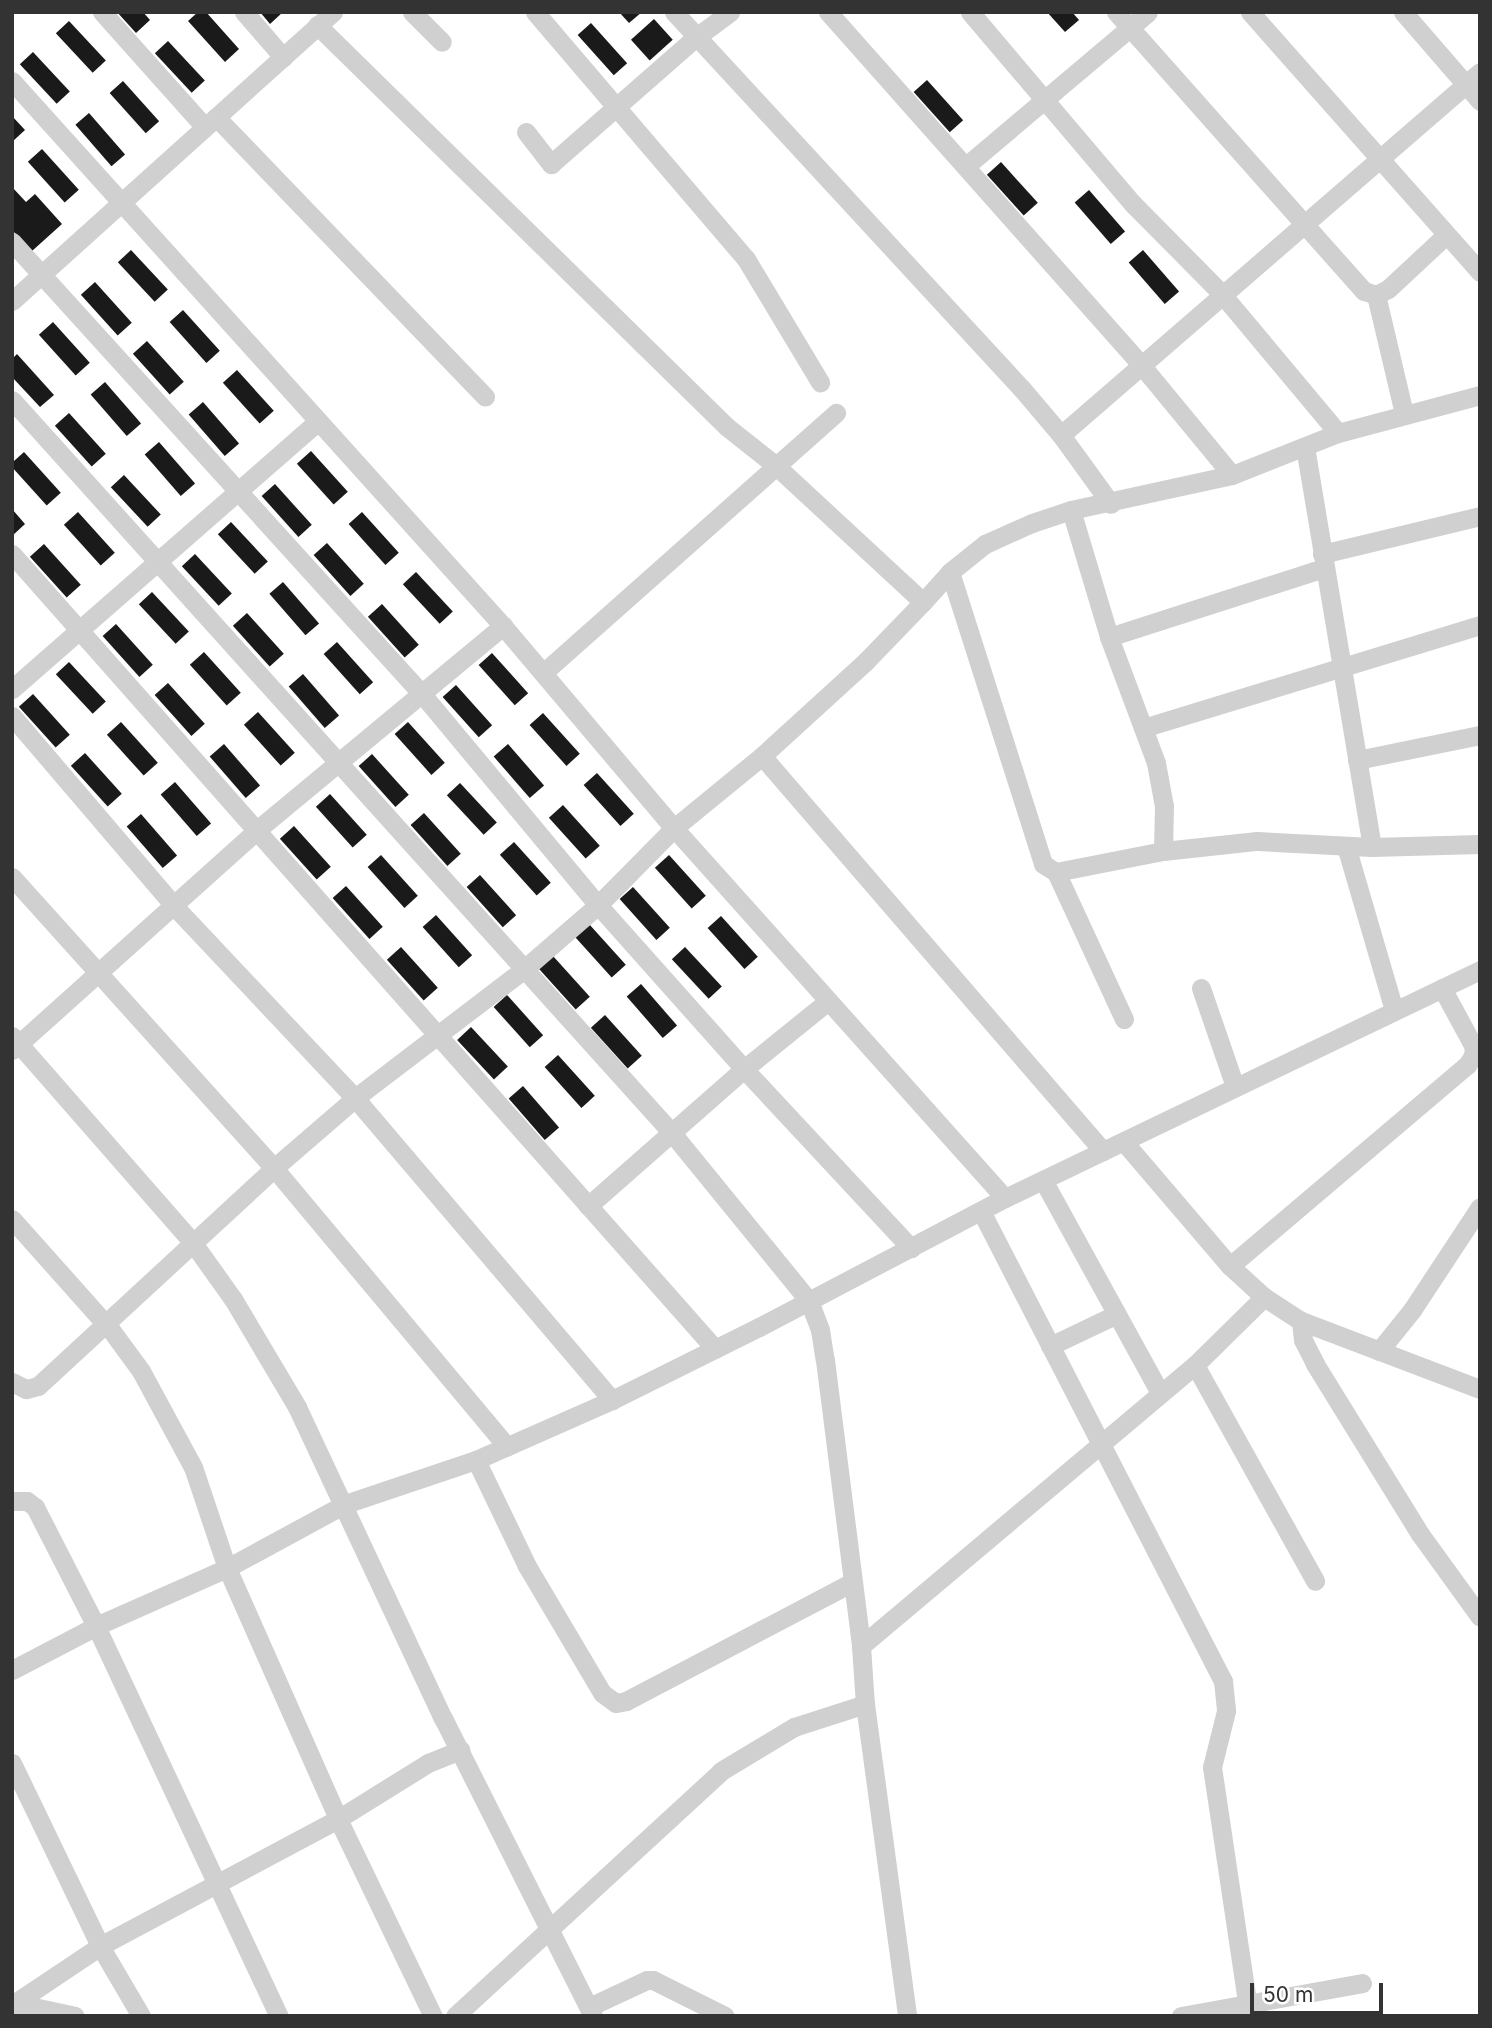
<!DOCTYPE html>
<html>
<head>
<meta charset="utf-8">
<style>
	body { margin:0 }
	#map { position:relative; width:1492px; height:2028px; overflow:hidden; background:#fff; font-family:Inter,sans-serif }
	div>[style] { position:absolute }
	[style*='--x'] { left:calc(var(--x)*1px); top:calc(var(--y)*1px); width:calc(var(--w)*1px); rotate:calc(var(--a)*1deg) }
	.building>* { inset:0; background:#1a1a1a; transform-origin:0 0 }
	.minor>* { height:19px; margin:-9.5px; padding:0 9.5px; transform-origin:9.5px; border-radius:9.5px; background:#d0d0d0 }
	span { translate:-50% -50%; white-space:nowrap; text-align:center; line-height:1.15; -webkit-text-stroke:7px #fff; paint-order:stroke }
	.frame { position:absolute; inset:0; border:14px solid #333; pointer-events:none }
	.scale { position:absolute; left:1250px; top:1983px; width:133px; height:32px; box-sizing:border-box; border:4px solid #333; border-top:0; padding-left:9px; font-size:21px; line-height:24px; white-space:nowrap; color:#333; -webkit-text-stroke:5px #fff; paint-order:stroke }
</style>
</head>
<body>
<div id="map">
	<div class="building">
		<i style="clip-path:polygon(117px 12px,143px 12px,150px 20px,136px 33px)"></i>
		<i style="clip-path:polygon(198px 12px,206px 12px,239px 49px,225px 62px,188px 21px)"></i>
		<i style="clip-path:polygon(260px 12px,283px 12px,270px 24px)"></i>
		<i style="clip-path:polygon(619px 12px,642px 12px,629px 23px)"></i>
		<i style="clip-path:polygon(1047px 12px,1072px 12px,1079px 20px,1065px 32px)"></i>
		<i style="left:654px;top:19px;width:28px;height:31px;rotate:48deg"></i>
		<i style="left:69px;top:21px;width:54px;height:18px;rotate:47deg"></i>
		<i style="left:591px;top:23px;width:54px;height:18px;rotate:48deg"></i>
		<i style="left:168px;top:41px;width:54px;height:18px;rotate:47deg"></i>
		<i style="left:33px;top:52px;width:54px;height:18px;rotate:47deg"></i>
		<i style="left:927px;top:80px;width:54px;height:18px;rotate:48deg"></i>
		<i style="left:123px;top:81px;width:54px;height:18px;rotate:48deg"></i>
		<i style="left:89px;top:113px;width:55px;height:18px;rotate:49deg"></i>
		<i style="clip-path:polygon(12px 116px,25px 130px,12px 142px)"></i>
		<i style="left:42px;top:149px;width:55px;height:19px;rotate:48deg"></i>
		<i style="left:1001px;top:162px;width:55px;height:19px;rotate:48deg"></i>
		<i style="clip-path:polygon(12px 187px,26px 202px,35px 194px,62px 224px,32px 251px,12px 230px)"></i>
		<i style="left:1089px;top:190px;width:55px;height:19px;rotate:49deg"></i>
		<i style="left:131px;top:250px;width:54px;height:18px;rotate:47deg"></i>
		<i style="left:1143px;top:250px;width:55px;height:19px;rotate:49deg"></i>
		<i style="left:95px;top:282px;width:55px;height:19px;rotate:48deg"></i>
		<i style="left:183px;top:310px;width:55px;height:18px;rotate:48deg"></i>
		<i style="left:53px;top:322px;width:55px;height:19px;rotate:48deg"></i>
		<i style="left:147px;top:341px;width:55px;height:19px;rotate:48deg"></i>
		<i style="clip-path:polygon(17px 354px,54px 395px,40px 407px,12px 377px,12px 359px)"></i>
		<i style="left:237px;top:370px;width:55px;height:19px;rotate:48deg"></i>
		<i style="left:105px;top:382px;width:55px;height:19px;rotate:49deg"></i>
		<i style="left:203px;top:402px;width:55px;height:19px;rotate:49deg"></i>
		<i style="left:69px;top:413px;width:55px;height:19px;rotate:48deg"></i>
		<i style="left:159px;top:442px;width:55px;height:19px;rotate:49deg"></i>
		<i style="left:311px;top:451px;width:55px;height:19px;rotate:48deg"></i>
		<i style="left:24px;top:452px;width:55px;height:19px;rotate:48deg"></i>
		<i style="left:124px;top:475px;width:54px;height:18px;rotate:47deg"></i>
		<i style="left:275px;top:484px;width:55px;height:18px;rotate:48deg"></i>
		<i style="clip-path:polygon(12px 509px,25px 524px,12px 536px)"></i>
		<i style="left:78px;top:512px;width:55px;height:19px;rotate:48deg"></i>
		<i style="left:362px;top:512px;width:55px;height:18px;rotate:48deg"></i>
		<i style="left:231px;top:522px;width:54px;height:18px;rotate:47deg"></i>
		<i style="left:327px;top:543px;width:55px;height:18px;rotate:48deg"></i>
		<i style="left:44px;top:544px;width:55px;height:19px;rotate:48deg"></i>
		<i style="left:195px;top:554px;width:54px;height:18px;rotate:47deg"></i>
		<i style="left:416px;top:572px;width:54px;height:18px;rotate:47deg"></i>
		<i style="left:283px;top:582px;width:55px;height:18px;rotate:49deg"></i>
		<i style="left:152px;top:592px;width:54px;height:18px;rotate:47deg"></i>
		<i style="left:382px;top:604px;width:55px;height:19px;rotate:48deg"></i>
		<i style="left:247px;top:613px;width:55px;height:19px;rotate:48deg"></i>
		<i style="left:116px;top:624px;width:55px;height:18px;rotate:48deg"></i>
		<i style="left:337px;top:642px;width:54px;height:18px;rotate:48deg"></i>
		<i style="left:204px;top:652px;width:55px;height:19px;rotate:48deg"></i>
		<i style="left:492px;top:653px;width:54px;height:18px;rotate:48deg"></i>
		<i style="left:69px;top:662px;width:54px;height:18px;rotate:47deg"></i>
		<i style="left:303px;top:674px;width:55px;height:19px;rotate:49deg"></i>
		<i style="left:168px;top:683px;width:55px;height:18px;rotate:48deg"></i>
		<i style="left:456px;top:685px;width:54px;height:18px;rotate:48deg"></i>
		<i style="left:33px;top:694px;width:55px;height:19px;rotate:48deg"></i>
		<i style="left:258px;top:712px;width:55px;height:19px;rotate:48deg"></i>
		<i style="left:543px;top:713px;width:55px;height:18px;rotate:48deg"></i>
		<i style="left:121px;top:722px;width:55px;height:19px;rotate:48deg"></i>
		<i style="left:408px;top:722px;width:55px;height:18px;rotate:48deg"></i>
		<i style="left:224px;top:744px;width:55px;height:19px;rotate:49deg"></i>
		<i style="left:508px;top:744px;width:55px;height:19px;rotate:49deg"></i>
		<i style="left:85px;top:753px;width:55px;height:19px;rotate:48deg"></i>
		<i style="left:372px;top:754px;width:55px;height:18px;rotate:48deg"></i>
		<i style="left:597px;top:773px;width:55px;height:18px;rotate:48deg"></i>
		<i style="left:175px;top:782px;width:55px;height:19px;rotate:49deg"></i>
		<i style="left:460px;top:783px;width:54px;height:18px;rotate:47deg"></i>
		<i style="left:330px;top:794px;width:55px;height:19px;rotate:48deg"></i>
		<i style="left:563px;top:805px;width:55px;height:19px;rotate:48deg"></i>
		<i style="left:424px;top:813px;width:55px;height:18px;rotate:48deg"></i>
		<i style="left:141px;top:814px;width:55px;height:19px;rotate:49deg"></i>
		<i style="left:294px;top:826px;width:55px;height:19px;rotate:48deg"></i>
		<i style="left:514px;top:842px;width:55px;height:19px;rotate:48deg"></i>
		<i style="left:381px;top:855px;width:55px;height:18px;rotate:48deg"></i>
		<i style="left:669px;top:855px;width:55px;height:19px;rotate:48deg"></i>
		<i style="left:480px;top:875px;width:54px;height:18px;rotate:48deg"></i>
		<i style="left:346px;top:886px;width:55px;height:18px;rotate:48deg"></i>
		<i style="left:633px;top:887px;width:55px;height:18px;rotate:48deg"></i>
		<i style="left:436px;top:915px;width:54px;height:18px;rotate:48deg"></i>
		<i style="left:721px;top:916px;width:55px;height:18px;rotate:48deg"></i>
		<i style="left:589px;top:924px;width:55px;height:19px;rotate:48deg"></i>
		<i style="left:401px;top:947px;width:55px;height:19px;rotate:48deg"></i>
		<i style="left:685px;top:947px;width:54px;height:18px;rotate:47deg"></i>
		<i style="left:553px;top:956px;width:55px;height:19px;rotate:48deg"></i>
		<i style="left:641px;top:984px;width:55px;height:19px;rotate:49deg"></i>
		<i style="left:507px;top:995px;width:54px;height:18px;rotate:48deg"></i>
		<i style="left:605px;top:1015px;width:55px;height:19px;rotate:48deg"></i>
		<i style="left:471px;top:1027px;width:54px;height:19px;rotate:47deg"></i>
		<i style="left:558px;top:1055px;width:55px;height:18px;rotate:48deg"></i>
		<i style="left:523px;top:1086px;width:55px;height:19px;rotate:49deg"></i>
	</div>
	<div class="minor">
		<i style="--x:102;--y:12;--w:154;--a:48.2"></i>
		<i style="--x:244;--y:12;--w:60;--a:49.1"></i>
		<i style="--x:412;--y:12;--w:42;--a:45"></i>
		<i style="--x:535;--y:12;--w:325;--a:49.5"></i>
		<i style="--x:746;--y:259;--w:144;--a:59"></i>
		<i style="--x:674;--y:12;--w:513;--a:47.29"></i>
		<i style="--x:1022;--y:389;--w:60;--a:49.7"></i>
		<i style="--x:1061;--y:435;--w:85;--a:54.1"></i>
		<i style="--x:828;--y:12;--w:473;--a:48.4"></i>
		<i style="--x:1142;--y:366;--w:141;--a:50.5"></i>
		<i style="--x:970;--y:12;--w:252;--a:49.7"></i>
		<i style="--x:1133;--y:204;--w:125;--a:45.3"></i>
		<i style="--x:1221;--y:293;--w:182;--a:50.1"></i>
		<i style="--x:1116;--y:12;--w:373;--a:48.4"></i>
		<i style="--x:1364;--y:291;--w:13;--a:18"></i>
		<i style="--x:1376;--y:295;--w:13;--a:-27"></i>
		<i style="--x:1388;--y:289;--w:79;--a:-43"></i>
		<i style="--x:1250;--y:12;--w:347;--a:48.5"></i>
		<i style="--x:1403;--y:12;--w:118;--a:49.1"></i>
		<i style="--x:12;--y:81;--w:734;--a:47.98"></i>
		<i style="--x:503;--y:626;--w:265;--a:49.8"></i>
		<i style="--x:674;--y:828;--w:496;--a:48.2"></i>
		<i style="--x:216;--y:117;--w:388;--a:46.1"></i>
		<i style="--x:526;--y:132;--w:41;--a:52"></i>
		<i style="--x:551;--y:164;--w:191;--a:-41.2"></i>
		<i style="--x:695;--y:38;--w:44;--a:-36.6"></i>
		<i style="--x:966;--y:166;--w:238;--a:-40.2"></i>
		<i style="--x:12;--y:242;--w:610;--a:47.79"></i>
		<i style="--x:422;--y:694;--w:275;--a:50.2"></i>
		<i style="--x:598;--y:905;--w:220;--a:48.3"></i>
		<i style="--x:744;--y:1069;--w:245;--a:47"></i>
		<i style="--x:1376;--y:295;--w:121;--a:76.7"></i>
		<i style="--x:12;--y:301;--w:432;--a:-42"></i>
		<i style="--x:12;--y:400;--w:986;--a:48"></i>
		<i style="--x:672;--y:1133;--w:217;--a:50.8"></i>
		<i style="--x:809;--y:1301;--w:31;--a:69"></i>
		<i style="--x:820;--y:1330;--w:30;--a:81"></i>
		<i style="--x:825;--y:1360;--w:288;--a:82.8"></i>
		<i style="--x:861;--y:1646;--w:58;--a:86.1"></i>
		<i style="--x:865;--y:1704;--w:315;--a:82.3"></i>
		<i style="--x:1061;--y:435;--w:554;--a:-40.9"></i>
		<i style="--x:1071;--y:510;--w:133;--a:73.3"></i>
		<i style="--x:1109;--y:637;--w:134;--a:69.5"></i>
		<i style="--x:1156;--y:763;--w:44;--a:79.5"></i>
		<i style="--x:1164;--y:806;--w:45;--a:91.3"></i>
		<i style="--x:12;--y:554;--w:1061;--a:48.51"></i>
		<i style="--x:1322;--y:554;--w:163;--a:-13.5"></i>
		<i style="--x:950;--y:572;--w:306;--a:72.3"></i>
		<i style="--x:1043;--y:864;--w:15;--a:32"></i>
		<i style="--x:1056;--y:872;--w:109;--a:-11.1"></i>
		<i style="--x:1163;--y:851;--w:95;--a:-6.1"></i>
		<i style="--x:1257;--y:841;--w:115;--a:3"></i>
		<i style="--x:1372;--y:847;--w:406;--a:-99.5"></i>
		<i style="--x:923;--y:602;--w:40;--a:-48"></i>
		<i style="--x:950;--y:572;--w:45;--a:-38.7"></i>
		<i style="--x:985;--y:544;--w:51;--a:-24.1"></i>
		<i style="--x:1032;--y:523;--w:41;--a:-18.4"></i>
		<i style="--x:1071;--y:510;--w:165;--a:-12.3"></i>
		<i style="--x:1232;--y:475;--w:114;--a:-21.6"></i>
		<i style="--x:1338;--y:433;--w:147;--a:-15"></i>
		<i style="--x:1109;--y:637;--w:226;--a:-17.8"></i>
		<i style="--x:543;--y:673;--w:392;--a:-41.6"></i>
		<i style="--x:12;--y:689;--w:405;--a:-41.2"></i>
		<i style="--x:12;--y:716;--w:250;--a:49.5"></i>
		<i style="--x:174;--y:906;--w:264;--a:46.7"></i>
		<i style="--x:355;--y:1098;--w:397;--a:49.6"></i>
		<i style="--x:1143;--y:728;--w:352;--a:-17"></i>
		<i style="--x:762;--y:756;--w:522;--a:49.2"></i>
		<i style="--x:1357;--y:760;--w:126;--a:-11.5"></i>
		<i style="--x:1346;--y:846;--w:171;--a:73.7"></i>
		<i style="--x:1372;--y:847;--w:108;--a:-1.6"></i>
		<i style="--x:1056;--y:872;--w:162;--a:65.2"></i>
		<i style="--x:12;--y:877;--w:392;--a:48"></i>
		<i style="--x:274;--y:1168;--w:363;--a:50.1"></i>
		<i style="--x:1201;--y:988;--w:105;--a:71"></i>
		<i style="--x:12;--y:1036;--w:275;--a:48.8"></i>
		<i style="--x:193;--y:1243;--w:69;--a:54.5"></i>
		<i style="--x:233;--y:1299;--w:126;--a:59.3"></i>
		<i style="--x:297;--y:1407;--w:344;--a:64.9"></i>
		<i style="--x:443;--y:1718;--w:334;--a:63.3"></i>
		<i style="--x:12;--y:1050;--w:329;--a:-41.9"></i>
		<i style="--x:257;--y:830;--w:320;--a:-39.7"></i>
		<i style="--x:1124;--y:1142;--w:163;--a:49.5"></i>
		<i style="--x:1230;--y:1266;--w:46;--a:42.4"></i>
		<i style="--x:1264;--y:1297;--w:44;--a:33"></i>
		<i style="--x:1301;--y:1321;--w:191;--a:20.8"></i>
		<i style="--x:1043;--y:1180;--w:243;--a:61.2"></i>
		<i style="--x:588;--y:1206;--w:208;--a:-41.3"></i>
		<i style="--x:744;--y:1069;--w:108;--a:-39"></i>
		<i style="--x:981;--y:1211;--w:529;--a:62.76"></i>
		<i style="--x:1223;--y:1681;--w:30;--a:84"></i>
		<i style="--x:1226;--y:1711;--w:58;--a:104"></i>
		<i style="--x:1212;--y:1767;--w:252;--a:81.5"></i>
		<i style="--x:12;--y:1219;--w:149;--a:48.3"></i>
		<i style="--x:111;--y:1330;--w:51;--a:53.8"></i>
		<i style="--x:141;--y:1371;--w:109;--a:61.6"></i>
		<i style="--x:193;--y:1467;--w:107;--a:71.4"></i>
		<i style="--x:227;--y:1568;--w:274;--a:66.1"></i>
		<i style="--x:338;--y:1819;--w:219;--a:64.3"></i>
		<i style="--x:1230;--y:1266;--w:311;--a:-40.3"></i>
		<i style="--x:1467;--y:1065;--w:11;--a:-56"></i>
		<i style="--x:1473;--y:1056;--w:9;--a:-84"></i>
		<i style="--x:1474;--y:1047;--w:67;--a:-118.5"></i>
		<i style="--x:1301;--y:1321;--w:19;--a:84"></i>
		<i style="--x:1303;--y:1340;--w:27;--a:63"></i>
		<i style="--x:1315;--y:1364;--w:200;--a:58.3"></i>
		<i style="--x:1420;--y:1534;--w:102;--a:54.1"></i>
		<i style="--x:1050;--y:1346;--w:74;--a:-25.5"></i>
		<i style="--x:1379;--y:1351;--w:53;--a:-51.2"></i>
		<i style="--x:1412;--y:1310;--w:123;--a:-56.6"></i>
		<i style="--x:1195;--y:1365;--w:247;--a:60.9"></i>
		<i style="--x:12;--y:1382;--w:16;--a:27"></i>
		<i style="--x:26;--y:1389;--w:12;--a:-14"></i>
		<i style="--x:38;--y:1386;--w:321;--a:-42.7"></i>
		<i style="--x:274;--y:1168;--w:107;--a:-40.8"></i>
		<i style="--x:355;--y:1098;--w:211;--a:-37.3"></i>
		<i style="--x:523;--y:970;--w:99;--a:-40.9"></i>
		<i style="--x:598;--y:905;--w:108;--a:-45.4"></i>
		<i style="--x:674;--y:828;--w:114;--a:-39.3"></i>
		<i style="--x:762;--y:756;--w:141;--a:-42.4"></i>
		<i style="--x:866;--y:661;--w:82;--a:-46"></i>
		<i style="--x:923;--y:602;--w:202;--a:-137.2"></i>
		<i style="--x:775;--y:465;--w:61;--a:-141.6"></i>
		<i style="--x:727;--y:427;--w:574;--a:-135.56"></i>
		<i style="--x:476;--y:1460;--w:118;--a:64.3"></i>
		<i style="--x:527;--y:1566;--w:147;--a:59.4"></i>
		<i style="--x:602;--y:1693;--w:17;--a:36"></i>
		<i style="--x:616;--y:1703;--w:10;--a:-11"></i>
		<i style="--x:626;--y:1701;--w:256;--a:-27.7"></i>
		<i style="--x:12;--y:1501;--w:15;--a:0"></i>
		<i style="--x:27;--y:1501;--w:10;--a:37"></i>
		<i style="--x:35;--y:1507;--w:134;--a:62.9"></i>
		<i style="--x:96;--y:1626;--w:431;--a:64.9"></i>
		<i style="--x:861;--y:1646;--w:436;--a:-40.1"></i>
		<i style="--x:1195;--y:1365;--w:97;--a:-44.6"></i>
		<i style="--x:12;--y:1670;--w:95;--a:-27.6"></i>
		<i style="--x:96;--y:1626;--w:143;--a:-23.9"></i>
		<i style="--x:227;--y:1568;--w:134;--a:-28.5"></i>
		<i style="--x:345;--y:1504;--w:138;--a:-18.6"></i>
		<i style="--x:476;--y:1460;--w:149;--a:-23.8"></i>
		<i style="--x:612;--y:1400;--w:164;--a:-26.4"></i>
		<i style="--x:759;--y:1327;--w:278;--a:-27.7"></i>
		<i style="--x:1005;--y:1198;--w:527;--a:-25.64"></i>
		<i style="--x:12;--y:1763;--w:203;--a:64.3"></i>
		<i style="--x:100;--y:1946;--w:81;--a:59.6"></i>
		<i style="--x:15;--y:2003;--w:61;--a:12.2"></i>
		<i style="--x:12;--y:2005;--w:106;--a:-33.8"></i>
		<i style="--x:100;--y:1946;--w:270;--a:-28.1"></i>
		<i style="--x:338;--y:1819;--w:106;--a:-31.9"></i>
		<i style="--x:428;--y:1763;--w:35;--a:-22"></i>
		<i style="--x:589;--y:2007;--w:64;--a:-25"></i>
		<i style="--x:647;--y:1980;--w:6;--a:0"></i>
		<i style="--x:653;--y:1980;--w:80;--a:26.6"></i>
		<i style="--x:455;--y:2016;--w:362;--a:-42.6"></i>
		<i style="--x:721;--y:1771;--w:85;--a:-31.1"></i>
		<i style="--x:794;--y:1727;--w:75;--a:-17.9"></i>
		<i style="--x:1181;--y:2016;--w:184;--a:-10.3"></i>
	</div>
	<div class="frame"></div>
	<div class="scale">50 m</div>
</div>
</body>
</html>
